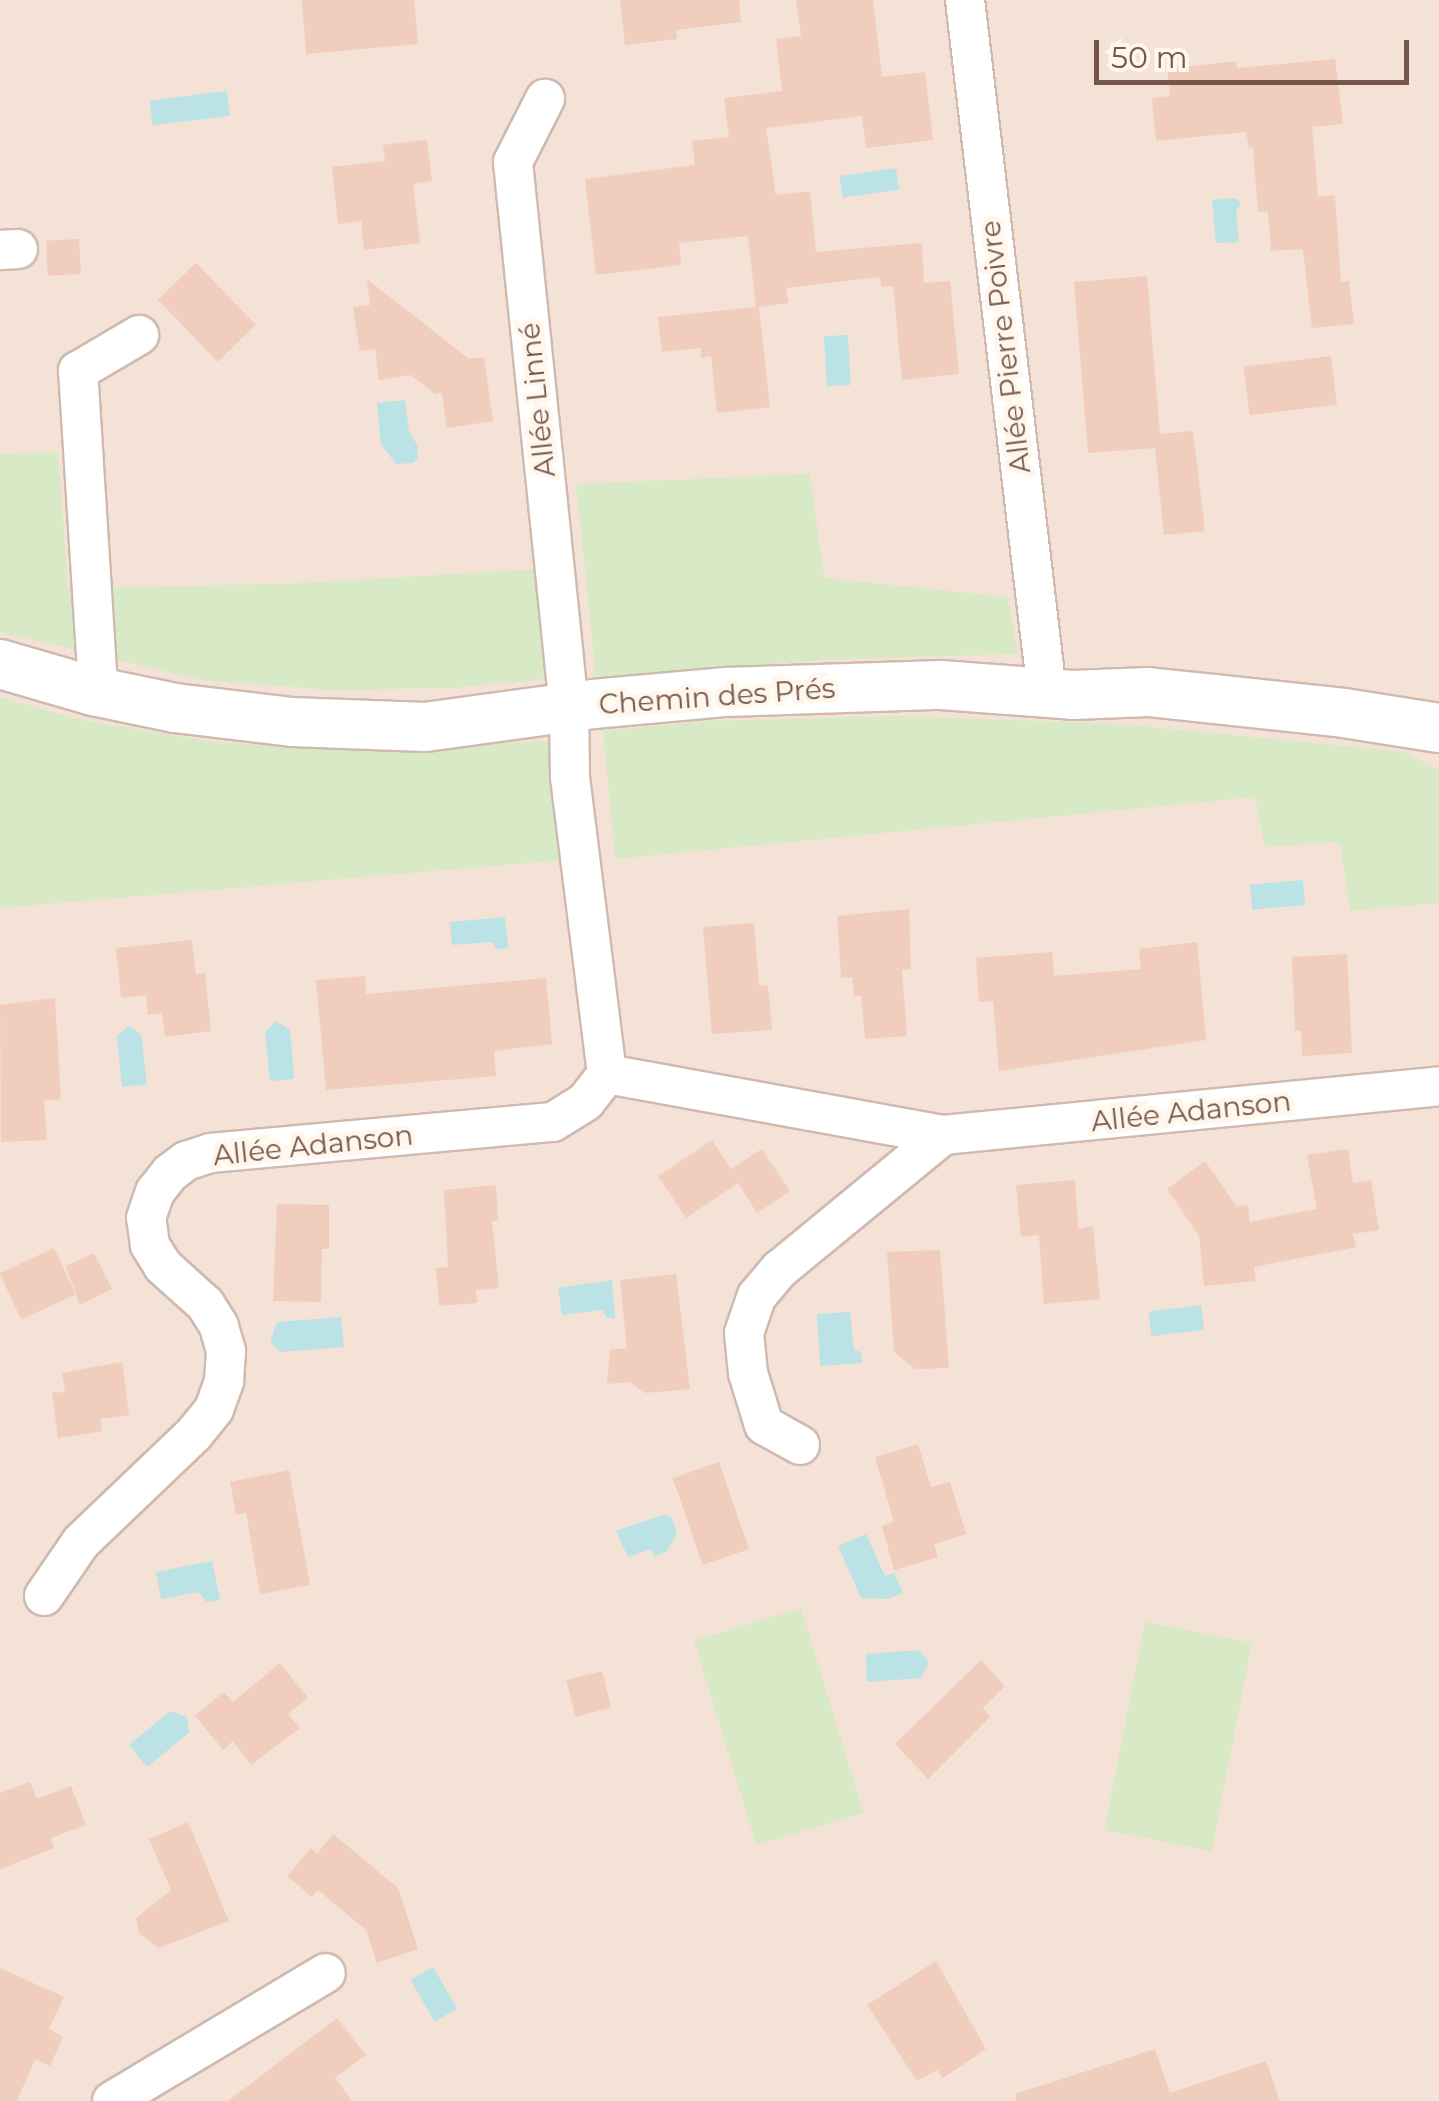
<!DOCTYPE html>
<html>
<head>
<meta charset="utf-8">
<style>
	body { margin:0 }
	#map { position:relative; width:1439px; height:2101px; overflow:hidden; background:#fcf1e6; font-family:Montserrat,sans-serif }
	div>[style] { position:absolute }
	[style*='--x'] { left:calc(var(--x)*1px); top:calc(var(--y)*1px); width:calc(var(--w)*1px); rotate:calc(var(--a)*1deg) }
	.residential>* { inset:0; background:#f3e2d5; transform-origin:0 0 }
	.green>* { inset:0; background:#d7e9c5; transform-origin:0 0 }
	.water>* { inset:0; background:#bbe3e5; transform-origin:0 0 }
	.building>* { inset:0; background:#f1cdbe; transform-origin:0 0 }
	.roads { filter:drop-shadow(2px 0 #cfbaaf) drop-shadow(-2px 0 #cfbaaf) drop-shadow(0 2px #cfbaaf) drop-shadow(0 -2px #cfbaaf) }
	.minor>* { height:38px; margin:-19px; padding:0 19px; transform-origin:19px; border-radius:19px; background:#fff }
	.tertiary>* { height:48px; margin:-24px; padding:0 24px; transform-origin:24px; border-radius:24px; background:#fff }
	span { translate:-50% -50%; white-space:nowrap; text-align:center; line-height:1.15; -webkit-text-stroke:9px #fff6ec; paint-order:stroke }
	.street-label { font-size:28px; color:#75564b }
	.scale { position:absolute; left:1094px; top:40px; width:315px; height:45px; box-sizing:border-box; border:5px solid #75564b; border-top:0; padding-left:12px; font-size:30px; line-height:35px; white-space:nowrap; color:#75564b; -webkit-text-stroke:8px #fff6ec; paint-order:stroke }
</style>
</head>
<body>
<div id="map">
	<div class="residential">
		<i style="left:0;top:0;width:1439px;height:2101px"></i>
	</div>
	<div class="green">
		<i style="clip-path:polygon(58px 452px,68px 589px,306px 583px,538px 569px,547px 679px,452px 688px,329px 690px,202px 680px,0 632px,0 454px)"></i>
		<i style="clip-path:polygon(810px 474px,824px 578px,1008px 597px,1018px 654px,838px 659px,596px 677px,576px 484px)"></i>
		<i style="clip-path:polygon(0 697px,77px 719px,214px 742px,366px 751px,548px 741px,563px 860px,0 908px)"></i>
		<i style="clip-path:polygon(899px 716px,1120px 724px,1404px 752px,1439px 770px,1439px 903px,1350px 911px,1340px 842px,1265px 847px,1255px 797px,615px 859px,603px 731px,709px 721px)"></i>
		<i style="left:801px;top:1608px;width:214px;height:112px;rotate:73deg"></i>
		<i style="left:1145px;top:1622px;width:109px;height:212px;rotate:11deg"></i>
	</div>
	<div class="water">
		<i style="left:227px;top:91px;width:25px;height:78px;rotate:83deg"></i>
		<i style="left:896px;top:168px;width:22px;height:57px;rotate:82deg"></i>
		<i style="clip-path:polygon(1235px 198px,1241px 202px,1236px 212px,1239px 242px,1216px 243px,1212px 200px)"></i>
		<i style="left:848px;top:335px;width:50px;height:24px;rotate:87deg"></i>
		<i style="clip-path:polygon(405px 400px,409px 432px,418px 446px,417px 459px,413px 463px,396px 464px,381px 444px,377px 403px)"></i>
		<i style="left:1303px;top:880px;width:25px;height:53px;rotate:85deg"></i>
		<i style="clip-path:polygon(505px 917px,508px 948px,497px 949px,492px 942px,452px 945px,450px 922px)"></i>
		<i style="clip-path:polygon(276px 1021px,290px 1030px,294px 1079px,270px 1081px,265px 1032px)"></i>
		<i style="clip-path:polygon(129px 1026px,141px 1034px,147px 1084px,122px 1087px,117px 1036px)"></i>
		<i style="clip-path:polygon(612px 1280px,615px 1318px,607px 1318px,602px 1310px,562px 1315px,558px 1288px)"></i>
		<i style="left:1201px;top:1305px;width:25px;height:53px;rotate:83deg"></i>
		<i style="clip-path:polygon(850px 1312px,854px 1350px,861px 1352px,862px 1363px,820px 1366px,817px 1314px)"></i>
		<i style="clip-path:polygon(341px 1317px,344px 1347px,280px 1352px,270px 1342px,277px 1322px)"></i>
		<i style="clip-path:polygon(665px 1514px,672px 1518px,677px 1534px,666px 1552px,654px 1556px,651px 1549px,628px 1557px,616px 1531px)"></i>
		<i style="clip-path:polygon(866px 1534px,885px 1576px,894px 1573px,903px 1593px,888px 1599px,861px 1598px,838px 1546px)"></i>
		<i style="clip-path:polygon(212px 1561px,220px 1600px,207px 1602px,198px 1592px,161px 1599px,156px 1572px)"></i>
		<i style="clip-path:polygon(919px 1650px,929px 1662px,921px 1678px,867px 1682px,866px 1654px)"></i>
		<i style="clip-path:polygon(170px 1711px,187px 1717px,189px 1733px,147px 1767px,129px 1745px)"></i>
		<i style="left:433px;top:1967px;width:48px;height:26px;rotate:60deg"></i>
	</div>
	<div class="building">
		<i style="clip-path:polygon(302px 0,414px 0,418px 44px,306px 54px)"></i>
		<i style="clip-path:polygon(620px 0,739px 0,741px 22px,676px 30px,677px 39px,625px 45px)"></i>
		<i style="clip-path:polygon(796px 0,873px 0,882px 77px,925px 72px,933px 140px,866px 148px,862px 116px,766px 128px,776px 195px,810px 191px,816px 252px,922px 243px,924px 283px,950px 281px,959px 374px,902px 380px,893px 286px,881px 287px,880px 277px,786px 288px,789px 303px,759px 307px,770px 407px,717px 413px,711px 356px,701px 358px,701px 348px,662px 352px,658px 317px,756px 307px,748px 236px,679px 243px,681px 265px,596px 275px,585px 179px,695px 165px,692px 141px,729px 137px,724px 98px,782px 91px,776px 39px,801px 36px)"></i>
		<i style="clip-path:polygon(1335px 59px,1343px 124px,1312px 127px,1318px 197px,1335px 195px,1341px 282px,1349px 281px,1354px 324px,1312px 328px,1303px 249px,1271px 251px,1268px 211px,1258px 212px,1253px 147px,1249px 148px,1246px 132px,1156px 141px,1152px 98px,1170px 96px,1167px 69px,1236px 61px,1237px 68px)"></i>
		<i style="clip-path:polygon(427px 140px,432px 181px,413px 184px,420px 243px,364px 250px,361px 221px,338px 224px,332px 167px,385px 161px,383px 145px)"></i>
		<i style="left:79px;top:239px;width:35px;height:33px;rotate:87deg"></i>
		<i style="left:196px;top:263px;width:86px;height:53px;rotate:46deg"></i>
		<i style="clip-path:polygon(1147px 276px,1160px 434px,1193px 431px,1205px 531px,1164px 535px,1155px 448px,1088px 453px,1074px 282px)"></i>
		<i style="clip-path:polygon(367px 279px,469px 359px,484px 357px,493px 421px,447px 428px,442px 393px,435px 394px,411px 375px,379px 380px,375px 349px,360px 351px,353px 307px,370px 305px)"></i>
		<i style="left:1331px;top:356px;width:49px;height:88px;rotate:83deg"></i>
		<i style="clip-path:polygon(909px 909px,911px 969px,902px 970px,907px 1036px,865px 1039px,861px 996px,854px 996px,852px 977px,841px 978px,837px 916px)"></i>
		<i style="clip-path:polygon(754px 923px,759px 986px,768px 985px,772px 1030px,712px 1034px,703px 927px)"></i>
		<i style="clip-path:polygon(192px 940px,196px 974px,205px 973px,211px 1031px,165px 1037px,162px 1013px,148px 1015px,146px 995px,121px 998px,116px 948px)"></i>
		<i style="clip-path:polygon(1197px 942px,1206px 1040px,999px 1071px,993px 1001px,979px 1002px,976px 958px,1052px 952px,1054px 976px,1141px 969px,1139px 949px)"></i>
		<i style="clip-path:polygon(1347px 954px,1352px 1053px,1302px 1056px,1301px 1030px,1295px 1031px,1292px 957px)"></i>
		<i style="clip-path:polygon(365px 976px,366px 994px,546px 978px,552px 1044px,494px 1051px,496px 1076px,326px 1090px,316px 980px)"></i>
		<i style="clip-path:polygon(55px 998px,61px 1099px,44px 1101px,47px 1140px,1px 1142px,0 1005px)"></i>
		<i style="clip-path:polygon(712px 1140px,731px 1169px,762px 1149px,790px 1191px,757px 1213px,738px 1183px,686px 1218px,658px 1176px)"></i>
		<i style="clip-path:polygon(1348px 1149px,1353px 1183px,1371px 1180px,1379px 1230px,1353px 1234px,1356px 1247px,1254px 1267px,1256px 1281px,1204px 1286px,1199px 1236px,1167px 1189px,1205px 1161px,1237px 1207px,1248px 1205px,1250px 1222px,1317px 1209px,1307px 1155px)"></i>
		<i style="clip-path:polygon(1075px 1180px,1078px 1229px,1093px 1226px,1100px 1299px,1044px 1304px,1039px 1235px,1021px 1237px,1016px 1185px)"></i>
		<i style="clip-path:polygon(496px 1185px,498px 1221px,492px 1221px,499px 1288px,476px 1290px,477px 1303px,439px 1306px,436px 1268px,448px 1267px,444px 1190px)"></i>
		<i style="clip-path:polygon(277px 1204px,329px 1205px,329px 1249px,322px 1249px,321px 1302px,273px 1301px)"></i>
		<i style="left:54px;top:1248px;width:51px;height:60px;rotate:65deg"></i>
		<i style="clip-path:polygon(940px 1250px,949px 1368px,915px 1369px,894px 1352px,887px 1252px)"></i>
		<i style="clip-path:polygon(94px 1253px,112px 1289px,80px 1305px,66px 1266px)"></i>
		<i style="clip-path:polygon(676px 1274px,690px 1389px,645px 1393px,629px 1382px,607px 1384px,610px 1350px,627px 1348px,620px 1280px)"></i>
		<i style="clip-path:polygon(122px 1362px,129px 1415px,100px 1419px,102px 1431px,58px 1438px,52px 1393px,65px 1392px,62px 1373px)"></i>
		<i style="clip-path:polygon(918px 1444px,931px 1487px,950px 1482px,966px 1534px,934px 1544px,938px 1557px,894px 1570px,882px 1526px,894px 1522px,875px 1457px)"></i>
		<i style="left:719px;top:1462px;width:92px;height:49px;rotate:71deg"></i>
		<i style="clip-path:polygon(289px 1470px,310px 1585px,260px 1594px,246px 1513px,236px 1515px,230px 1482px)"></i>
		<i style="clip-path:polygon(981px 1660px,1005px 1686px,983px 1708px,990px 1717px,928px 1779px,895px 1744px)"></i>
		<i style="clip-path:polygon(280px 1663px,308px 1698px,288px 1714px,300px 1728px,251px 1765px,233px 1741px,223px 1750px,195px 1715px,224px 1692px,233px 1702px)"></i>
		<i style="left:602px;top:1671px;width:38px;height:37px;rotate:76deg"></i>
		<i style="clip-path:polygon(30px 1782px,37px 1799px,71px 1786px,86px 1825px,51px 1838px,54px 1848px,0 1869px,0 1793px)"></i>
		<i style="clip-path:polygon(188px 1822px,229px 1921px,158px 1948px,139px 1933px,136px 1918px,171px 1890px,149px 1839px)"></i>
		<i style="clip-path:polygon(333px 1834px,398px 1888px,418px 1949px,377px 1963px,366px 1930px,318px 1890px,312px 1897px,287px 1876px,311px 1848px,317px 1854px)"></i>
		<i style="clip-path:polygon(936px 1961px,986px 2049px,943px 2078px,937px 2070px,917px 2081px,867px 2005px)"></i>
		<i style="clip-path:polygon(0 1968px,64px 1997px,49px 2029px,63px 2037px,50px 2066px,35px 2059px,17px 2101px,0 2101px)"></i>
		<i style="clip-path:polygon(337px 2018px,366px 2055px,335px 2078px,352px 2101px,228px 2101px)"></i>
		<i style="clip-path:polygon(1155px 2049px,1170px 2093px,1266px 2061px,1280px 2101px,1016px 2101px,1015px 2094px)"></i>
	</div>
	<div class="roads">
		<div class="minor">
			<i style="--x:965;--y:0;--w:698;--a:83.25"></i>
			<i style="--x:0;--y:250;--w:18;--a:-3"></i>
			<i style="--x:93;--y:691;--w:20;--a:-79"></i>
			<i style="--x:97;--y:671;--w:301;--a:-93.6"></i>
			<i style="--x:78;--y:371;--w:71;--a:-30.5"></i>
			<i style="--x:607;--y:1074;--w:341;--a:10.3"></i>
			<i style="--x:943;--y:1135;--w:498;--a:-5.6"></i>
			<i style="--x:800;--y:1445;--w:41;--a:-150.9"></i>
			<i style="--x:764;--y:1425;--w:54;--a:-107.1"></i>
			<i style="--x:748;--y:1373;--w:40;--a:-95.7"></i>
			<i style="--x:744;--y:1333;--w:39;--a:-71"></i>
			<i style="--x:757;--y:1296;--w:35;--a:-50"></i>
			<i style="--x:780;--y:1269;--w:211;--a:-39.4"></i>
			<i style="--x:44;--y:1596;--w:65;--a:-55.6"></i>
			<i style="--x:81;--y:1542;--w:156;--a:-43.7"></i>
			<i style="--x:194;--y:1434;--w:32;--a:-51"></i>
			<i style="--x:214;--y:1409;--w:30;--a:-70"></i>
			<i style="--x:224;--y:1381;--w:30;--a:-86"></i>
			<i style="--x:226;--y:1351;--w:26;--a:-106"></i>
			<i style="--x:219;--y:1326;--w:26;--a:-122"></i>
			<i style="--x:205;--y:1304;--w:57;--a:-137.9"></i>
			<i style="--x:163;--y:1266;--w:25;--a:-122"></i>
			<i style="--x:150;--y:1245;--w:27;--a:-98"></i>
			<i style="--x:146;--y:1218;--w:28;--a:-71"></i>
			<i style="--x:155;--y:1192;--w:24;--a:-52"></i>
			<i style="--x:170;--y:1173;--w:20;--a:-37"></i>
			<i style="--x:186;--y:1161;--w:25;--a:-18"></i>
			<i style="--x:210;--y:1153;--w:344;--a:-5.2"></i>
			<i style="--x:553;--y:1122;--w:39;--a:-32"></i>
			<i style="--x:586;--y:1101;--w:34;--a:-52"></i>
			<i style="--x:607;--y:1074;--w:298;--a:-97.1"></i>
			<i style="--x:570;--y:778;--w:70;--a:-90.8"></i>
			<i style="--x:569;--y:708;--w:549;--a:-95.86"></i>
			<i style="--x:513;--y:162;--w:71;--a:-63.1"></i>
			<i style="--x:112;--y:2101;--w:249;--a:-30.9"></i>
		</div>
		<div class="tertiary">
			<i style="--x:0;--y:664;--w:97;--a:16.2"></i>
			<i style="--x:93;--y:691;--w:84;--a:11.7"></i>
			<i style="--x:175;--y:708;--w:118;--a:6.8"></i>
			<i style="--x:292;--y:722;--w:133;--a:2.2"></i>
			<i style="--x:425;--y:727;--w:170;--a:-7.8"></i>
			<i style="--x:593;--y:704;--w:134;--a:-5.2"></i>
			<i style="--x:726;--y:692;--w:215;--a:-1.9"></i>
			<i style="--x:941;--y:685;--w:132;--a:4.3"></i>
			<i style="--x:1073;--y:695;--w:75;--a:-2.3"></i>
			<i style="--x:1148;--y:692;--w:197;--a:6.1"></i>
			<i style="--x:1344;--y:713;--w:96;--a:9"></i>
		</div>
	</div>
	<div class="street-label">
		<span style="left:1005px;top:347px;rotate:-97deg">Allée Pierre Poivre</span>
		<span style="left:537px;top:400px;rotate:-96deg">Allée Linné</span>
		<span style="left:717px;top:696px;rotate:-4deg">Chemin des Prés</span>
		<span style="left:1191px;top:1111px;rotate:-6deg">Allée Adanson</span>
		<span style="left:313px;top:1145px;rotate:-6deg">Allée Adanson</span>
	</div>
	<div class="scale">50 m</div>
</div>
</body>
</html>
